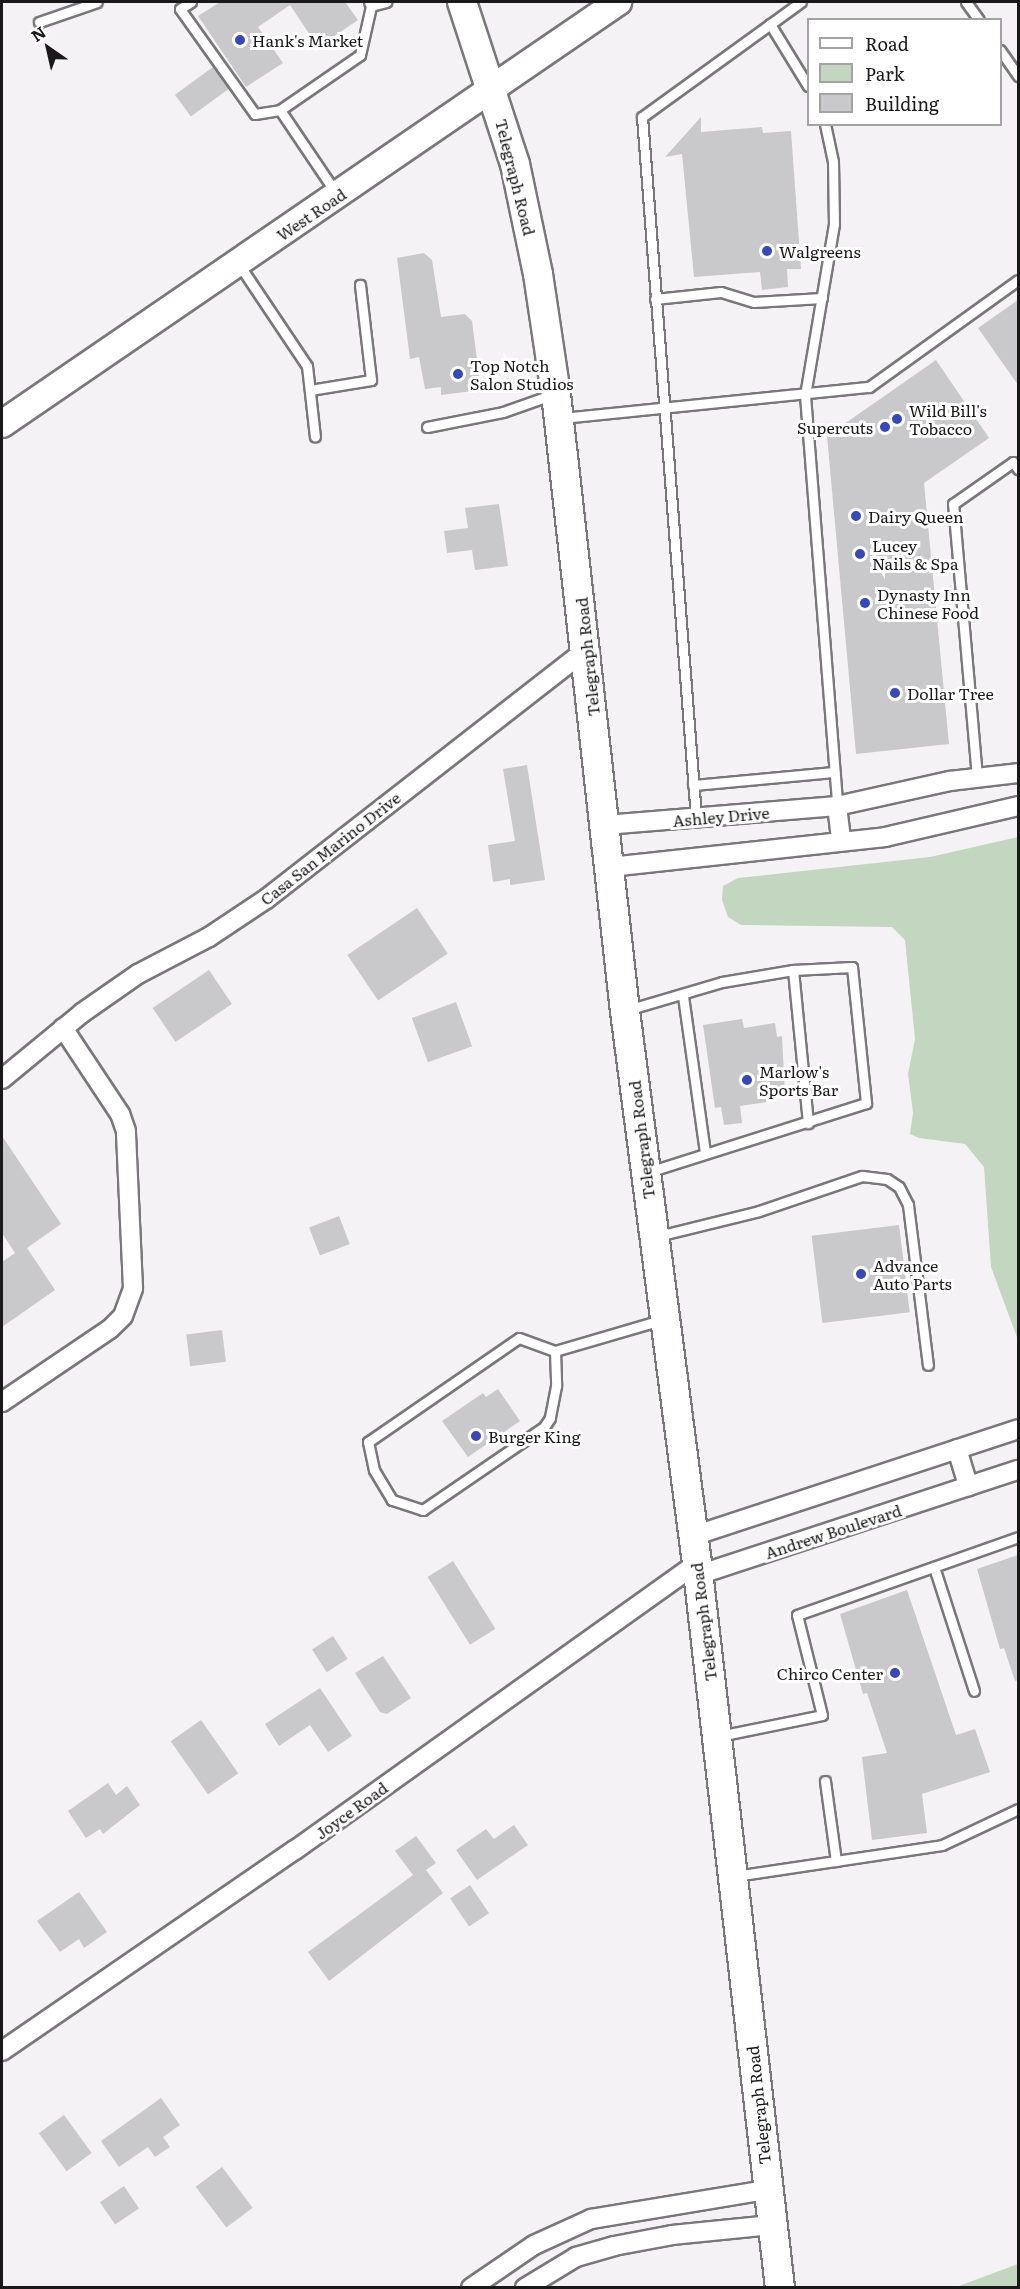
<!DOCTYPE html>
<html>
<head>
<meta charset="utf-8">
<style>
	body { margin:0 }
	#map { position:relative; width:1020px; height:2289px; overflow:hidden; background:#f4f2f5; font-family:Literata,serif }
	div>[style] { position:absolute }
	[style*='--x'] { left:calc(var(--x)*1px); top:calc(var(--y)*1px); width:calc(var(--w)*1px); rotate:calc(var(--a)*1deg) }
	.green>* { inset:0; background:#c3d7c0 }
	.building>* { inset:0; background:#c9c8cb; transform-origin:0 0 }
	.roads { filter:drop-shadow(2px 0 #79777a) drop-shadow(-2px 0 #79777a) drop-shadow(0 2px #79777a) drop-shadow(0 -2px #79777a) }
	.lane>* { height:9px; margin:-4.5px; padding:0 4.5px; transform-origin:4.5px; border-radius:4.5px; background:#fff }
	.street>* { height:18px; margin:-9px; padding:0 9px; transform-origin:9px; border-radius:9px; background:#fff }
	.secondary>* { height:26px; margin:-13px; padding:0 13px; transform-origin:13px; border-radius:13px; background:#fff }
	.primary>* { height:28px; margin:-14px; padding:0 14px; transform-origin:14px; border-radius:14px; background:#fff }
	.dots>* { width:16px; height:16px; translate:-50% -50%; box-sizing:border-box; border:3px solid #fff; border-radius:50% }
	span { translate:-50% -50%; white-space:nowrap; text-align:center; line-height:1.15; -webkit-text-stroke:6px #fff; paint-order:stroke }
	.poi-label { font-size:16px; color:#1a191a }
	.left { translate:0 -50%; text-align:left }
	.right { translate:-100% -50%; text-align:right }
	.street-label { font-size:16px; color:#1a191a }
	.frame { position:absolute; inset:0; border:3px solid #1a191a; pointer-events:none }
	.legend { position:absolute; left:807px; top:18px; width:195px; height:108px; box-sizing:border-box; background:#fff; border:2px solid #a3a3a3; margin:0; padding:8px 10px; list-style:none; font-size:18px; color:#1a191a }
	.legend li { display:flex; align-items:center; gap:12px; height:30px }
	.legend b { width:30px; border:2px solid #a3a3a3 }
	.north { position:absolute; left:18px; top:18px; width:60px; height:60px; -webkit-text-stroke:4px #fff; paint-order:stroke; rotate:326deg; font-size:16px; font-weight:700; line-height:24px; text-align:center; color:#1a191a }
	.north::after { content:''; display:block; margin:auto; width:21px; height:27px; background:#1a191a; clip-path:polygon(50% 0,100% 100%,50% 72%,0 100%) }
</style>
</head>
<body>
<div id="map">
	<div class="green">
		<i style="clip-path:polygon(1018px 837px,1018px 1340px,991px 1267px,984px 1167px,965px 1144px,919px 1138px,910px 1134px,913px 1113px,908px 1074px,915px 1039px,905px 940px,892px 927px,741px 925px,728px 917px,722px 900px,723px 886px,738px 878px,930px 857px)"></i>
		<i style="clip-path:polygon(1018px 2264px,1018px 2287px,956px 2287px)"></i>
	</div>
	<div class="building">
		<i style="clip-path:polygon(220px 2px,345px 2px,358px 20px,318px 47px,290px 5px,258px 27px,283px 63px,246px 87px,198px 16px)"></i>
		<i style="left:213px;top:67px;width:27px;height:47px;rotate:54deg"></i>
		<i style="clip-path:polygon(701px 117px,701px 132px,762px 127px,763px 133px,791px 131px,801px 269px,787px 269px,788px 287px,762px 290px,760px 272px,694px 277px,682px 154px,665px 157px)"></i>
		<i style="clip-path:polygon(424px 253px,432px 260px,441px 317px,465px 314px,472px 321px,481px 390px,441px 395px,441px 387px,425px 389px,419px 357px,410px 359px,397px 258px)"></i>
		<i style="clip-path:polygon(1018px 300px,1018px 385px,978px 328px)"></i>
		<i style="clip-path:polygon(936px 360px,989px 438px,924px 483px,949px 744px,856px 754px,827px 436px)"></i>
		<i style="clip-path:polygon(499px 504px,508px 566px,475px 570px,472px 550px,447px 553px,444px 531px,468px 528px,465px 508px)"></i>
		<i style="clip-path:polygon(527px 765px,545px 880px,510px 885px,510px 879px,493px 882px,488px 845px,515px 841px,503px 769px)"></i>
		<i style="left:417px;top:908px;width:55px;height:84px;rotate:56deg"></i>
		<i style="left:209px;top:970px;width:41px;height:68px;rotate:56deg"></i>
		<i style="left:456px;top:1002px;width:47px;height:47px;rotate:70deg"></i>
		<i style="clip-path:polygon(742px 1019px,744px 1028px,775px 1023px,777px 1037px,782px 1036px,785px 1095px,773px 1097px,774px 1101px,740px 1106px,742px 1123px,724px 1125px,721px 1107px,715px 1108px,703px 1025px)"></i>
		<i style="clip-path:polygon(2px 1136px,61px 1224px,27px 1248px,55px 1290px,2px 1327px,2px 1262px,15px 1253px,2px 1233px)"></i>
		<i style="left:339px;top:1216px;width:30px;height:32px;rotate:69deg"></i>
		<i style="left:899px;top:1225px;width:88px;height:88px;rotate:83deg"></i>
		<i style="left:222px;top:1330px;width:32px;height:36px;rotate:83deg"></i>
		<i style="clip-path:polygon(498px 1389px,520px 1421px,468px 1457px,442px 1421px,483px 1393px,486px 1397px)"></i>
		<i style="clip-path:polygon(1018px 1555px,1018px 1680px,1015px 1681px,1004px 1648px,1000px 1649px,977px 1569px)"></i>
		<i style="left:453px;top:1561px;width:80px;height:30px;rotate:58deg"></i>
		<i style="clip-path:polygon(907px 1590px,956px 1735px,975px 1729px,990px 1772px,922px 1794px,927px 1833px,872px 1840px,862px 1757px,887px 1753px,867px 1693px,863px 1694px,840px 1614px)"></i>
		<i style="left:333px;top:1636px;width:27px;height:25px;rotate:57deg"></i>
		<i style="clip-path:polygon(383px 1656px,411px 1698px,387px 1714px,380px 1712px,355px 1673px)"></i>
		<i style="clip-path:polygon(320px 1688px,352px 1736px,328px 1752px,310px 1725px,279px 1746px,265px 1724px)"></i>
		<i style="left:201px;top:1720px;width:65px;height:37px;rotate:55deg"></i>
		<i style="clip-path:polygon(108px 1783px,116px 1795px,127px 1786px,140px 1805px,103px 1834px,100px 1829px,86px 1838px,68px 1811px)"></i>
		<i style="clip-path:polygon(514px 1825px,528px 1845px,477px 1880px,456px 1850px,486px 1829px,494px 1839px)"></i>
		<i style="clip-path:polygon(416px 1836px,436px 1863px,426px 1870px,443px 1893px,329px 1981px,308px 1952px,413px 1875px,395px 1851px)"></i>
		<i style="left:470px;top:1885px;width:34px;height:24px;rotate:56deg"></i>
		<i style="clip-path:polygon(79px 1892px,107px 1932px,84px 1948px,79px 1939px,60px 1952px,37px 1921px)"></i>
		<i style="clip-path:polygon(161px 2098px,180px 2125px,163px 2137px,170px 2147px,155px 2157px,148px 2147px,119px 2167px,101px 2141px)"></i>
		<i style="left:64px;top:2115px;width:47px;height:31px;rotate:54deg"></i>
		<i style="left:222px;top:2167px;width:51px;height:33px;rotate:53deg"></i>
		<i style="left:124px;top:2186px;width:27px;height:29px;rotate:56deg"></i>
	</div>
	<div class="roads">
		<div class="lane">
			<i style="--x:191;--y:2;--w:13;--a:148"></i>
			<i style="--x:180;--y:9;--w:129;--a:54.5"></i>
			<i style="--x:255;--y:114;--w:25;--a:-9"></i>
			<i style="--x:280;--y:110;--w:97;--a:-34.5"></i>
			<i style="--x:360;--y:55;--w:50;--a:-77.3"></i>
			<i style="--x:371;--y:6;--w:4;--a:-117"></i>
			<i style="--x:966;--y:2;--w:22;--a:54"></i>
			<i style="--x:371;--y:6;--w:16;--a:-15"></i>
			<i style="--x:39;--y:22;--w:61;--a:-19"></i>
			<i style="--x:770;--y:24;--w:73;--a:58.5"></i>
			<i style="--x:1000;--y:50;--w:32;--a:55"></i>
			<i style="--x:280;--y:110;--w:100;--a:56"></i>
			<i style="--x:825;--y:124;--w:39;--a:78"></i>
			<i style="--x:833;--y:162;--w:62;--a:89.1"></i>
			<i style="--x:834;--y:224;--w:173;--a:99.6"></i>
			<i style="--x:805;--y:395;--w:412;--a:85.5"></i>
			<i style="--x:238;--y:263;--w:124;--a:56.2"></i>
			<i style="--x:307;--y:366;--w:71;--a:83.6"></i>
			<i style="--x:655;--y:299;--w:66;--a:-6.1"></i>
			<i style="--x:721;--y:292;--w:34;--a:17"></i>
			<i style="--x:754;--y:302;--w:68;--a:-3.4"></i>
			<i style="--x:310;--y:390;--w:62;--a:-9.3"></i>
			<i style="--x:371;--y:380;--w:96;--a:-96.6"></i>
			<i style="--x:562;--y:418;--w:309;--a:-5.8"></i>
			<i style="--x:869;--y:387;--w:183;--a:-35.7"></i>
			<i style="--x:427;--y:427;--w:77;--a:-11.2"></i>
			<i style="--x:503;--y:412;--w:51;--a:-19.5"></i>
			<i style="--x:977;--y:777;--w:274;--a:-95"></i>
			<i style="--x:953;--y:504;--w:73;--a:-35"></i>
			<i style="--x:1013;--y:462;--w:9;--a:54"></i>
			<i style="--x:693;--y:785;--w:142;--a:-5.3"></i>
			<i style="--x:696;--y:817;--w:702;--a:-94.41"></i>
			<i style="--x:642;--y:117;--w:196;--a:-35.9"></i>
			<i style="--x:793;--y:970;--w:154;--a:84.4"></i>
			<i style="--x:683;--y:996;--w:159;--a:82"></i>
			<i style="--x:627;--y:1010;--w:99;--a:-16.4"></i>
			<i style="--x:722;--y:982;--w:72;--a:-9.6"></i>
			<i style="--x:793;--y:970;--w:59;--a:-2.9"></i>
			<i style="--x:852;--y:967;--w:137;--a:84.1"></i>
			<i style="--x:866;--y:1103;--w:228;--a:162.4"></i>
			<i style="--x:658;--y:1236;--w:104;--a:-13.9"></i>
			<i style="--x:759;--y:1211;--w:109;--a:-18.8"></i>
			<i style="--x:862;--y:1176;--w:25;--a:7"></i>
			<i style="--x:887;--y:1179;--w:14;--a:34"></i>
			<i style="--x:899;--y:1187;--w:20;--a:63"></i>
			<i style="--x:908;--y:1205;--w:161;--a:82.9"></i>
			<i style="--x:555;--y:1351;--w:35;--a:88"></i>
			<i style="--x:556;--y:1386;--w:33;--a:101"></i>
			<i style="--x:550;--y:1418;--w:11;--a:124"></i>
			<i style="--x:544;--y:1427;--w:147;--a:145.6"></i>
			<i style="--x:423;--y:1510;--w:33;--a:-162"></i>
			<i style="--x:392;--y:1500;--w:35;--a:-121"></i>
			<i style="--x:374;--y:1470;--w:29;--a:-102"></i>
			<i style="--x:368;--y:1442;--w:183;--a:-34.6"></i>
			<i style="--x:519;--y:1338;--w:38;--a:20"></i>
			<i style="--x:555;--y:1351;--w:110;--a:-16.3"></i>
			<i style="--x:934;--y:1567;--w:130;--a:72.1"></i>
			<i style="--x:719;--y:1736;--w:105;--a:-11.5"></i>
			<i style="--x:822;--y:1715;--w:103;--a:-104"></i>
			<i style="--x:797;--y:1615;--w:234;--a:-19.4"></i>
			<i style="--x:825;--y:1781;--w:81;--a:82.2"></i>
			<i style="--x:735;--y:1876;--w:209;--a:-8.5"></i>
			<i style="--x:942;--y:1845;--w:84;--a:-25.3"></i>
		</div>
		<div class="street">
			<i style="--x:837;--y:806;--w:35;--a:83"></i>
			<i style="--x:605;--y:825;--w:233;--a:-4.7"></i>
			<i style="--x:837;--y:806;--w:116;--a:-12.5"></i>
			<i style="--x:950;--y:781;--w:68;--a:-6.7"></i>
			<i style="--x:610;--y:867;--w:277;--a:-6.2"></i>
			<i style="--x:885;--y:837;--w:137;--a:-13.1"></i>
			<i style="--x:2;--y:1079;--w:104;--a:-39.5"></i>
			<i style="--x:82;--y:1013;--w:68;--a:-34.9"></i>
			<i style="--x:138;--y:974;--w:80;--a:-27.5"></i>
			<i style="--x:209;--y:937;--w:69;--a:-33.7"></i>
			<i style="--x:266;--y:899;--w:405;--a:-37.9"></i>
			<i style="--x:2;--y:1402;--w:130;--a:-34.1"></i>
			<i style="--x:110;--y:1329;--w:18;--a:-45"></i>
			<i style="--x:123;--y:1316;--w:30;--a:-70"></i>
			<i style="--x:133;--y:1288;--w:157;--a:-92.6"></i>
			<i style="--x:126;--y:1131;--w:18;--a:-109"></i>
			<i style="--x:120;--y:1114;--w:103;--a:-123.5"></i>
			<i style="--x:957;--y:1449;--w:39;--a:73"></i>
			<i style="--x:693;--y:1536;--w:342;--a:-18.2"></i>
			<i style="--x:698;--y:1575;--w:337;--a:-18.2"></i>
			<i style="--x:2;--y:2051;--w:355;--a:-34.5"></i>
			<i style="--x:295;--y:1850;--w:494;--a:-35.5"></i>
			<i style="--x:471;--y:2288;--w:76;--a:-34.3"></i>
			<i style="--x:534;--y:2245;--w:63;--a:-24.5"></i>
			<i style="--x:591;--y:2219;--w:178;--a:-9.4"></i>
			<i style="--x:525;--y:2288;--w:60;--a:-31.3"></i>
			<i style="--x:576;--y:2257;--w:40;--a:-16"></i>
			<i style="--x:614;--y:2246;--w:59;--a:-10.7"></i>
			<i style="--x:672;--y:2235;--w:100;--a:-5.7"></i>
		</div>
		<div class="secondary">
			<i style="--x:2;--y:424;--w:747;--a:-34.41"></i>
		</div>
		<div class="primary">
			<i style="--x:462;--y:2;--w:170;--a:71.9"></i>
			<i style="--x:515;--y:164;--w:112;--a:78.2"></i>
			<i style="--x:538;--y:274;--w:121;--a:81.5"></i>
			<i style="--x:556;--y:394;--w:621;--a:83.62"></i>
			<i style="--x:625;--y:1011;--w:557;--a:82.57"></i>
			<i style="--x:697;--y:1563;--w:730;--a:83.47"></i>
		</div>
	</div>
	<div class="dots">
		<i style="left:240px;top:40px;background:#3748ba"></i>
		<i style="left:767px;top:251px;background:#3748ba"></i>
		<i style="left:458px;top:374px;background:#3748ba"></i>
		<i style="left:897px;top:419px;background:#3748ba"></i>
		<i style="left:885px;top:427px;background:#3748ba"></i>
		<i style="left:856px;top:516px;background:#3748ba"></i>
		<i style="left:860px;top:554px;background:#3748ba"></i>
		<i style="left:865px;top:603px;background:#3748ba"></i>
		<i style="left:895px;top:693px;background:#3748ba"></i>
		<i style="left:747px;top:1080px;background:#3748ba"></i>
		<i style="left:861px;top:1274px;background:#3748ba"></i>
		<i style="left:476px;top:1436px;background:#3748ba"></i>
		<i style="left:895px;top:1673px;background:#3748ba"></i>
	</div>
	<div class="poi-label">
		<span class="left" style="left:252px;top:40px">Hank's Market</span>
		<span class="left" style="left:779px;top:251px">Walgreens</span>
		<span class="left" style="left:470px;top:374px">Top Notch<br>Salon Studios</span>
		<span class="left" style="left:909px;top:419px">Wild Bill's<br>Tobacco</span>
		<span class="right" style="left:873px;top:427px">Supercuts</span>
		<span class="left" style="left:868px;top:516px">Dairy Queen</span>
		<span class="left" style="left:872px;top:554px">Lucey<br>Nails &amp; Spa</span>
		<span class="left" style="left:877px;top:603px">Dynasty Inn<br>Chinese Food</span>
		<span class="left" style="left:907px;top:693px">Dollar Tree</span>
		<span class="left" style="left:759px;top:1080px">Marlow's<br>Sports Bar</span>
		<span class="left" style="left:873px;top:1274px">Advance<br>Auto Parts</span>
		<span class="left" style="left:488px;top:1436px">Burger King</span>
		<span class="right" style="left:883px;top:1673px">Chirco Center</span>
	</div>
	<div class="street-label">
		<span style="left:516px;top:177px;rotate:76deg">Telegraph Road</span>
		<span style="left:311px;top:214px;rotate:-34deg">West Road</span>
		<span style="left:587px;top:657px;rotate:-96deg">Telegraph Road</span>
		<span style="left:721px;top:816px;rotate:-5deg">Ashley Drive</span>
		<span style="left:330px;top:848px;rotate:-38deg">Casa San Marino Drive</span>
		<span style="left:641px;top:1140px;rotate:-97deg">Telegraph Road</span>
		<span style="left:833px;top:1531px;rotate:-18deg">Andrew Boulevard</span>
		<span style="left:703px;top:1622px;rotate:-97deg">Telegraph Road</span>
		<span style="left:351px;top:1810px;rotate:-36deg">Joyce Road</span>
		<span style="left:758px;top:2105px;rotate:-96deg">Telegraph Road</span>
	</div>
	<div class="frame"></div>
	<ul class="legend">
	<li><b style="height:8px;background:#fff"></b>Road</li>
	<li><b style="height:16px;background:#c3d7c0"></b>Park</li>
	<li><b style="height:16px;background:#c9c8cb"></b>Building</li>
	</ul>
	<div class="north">N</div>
</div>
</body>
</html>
